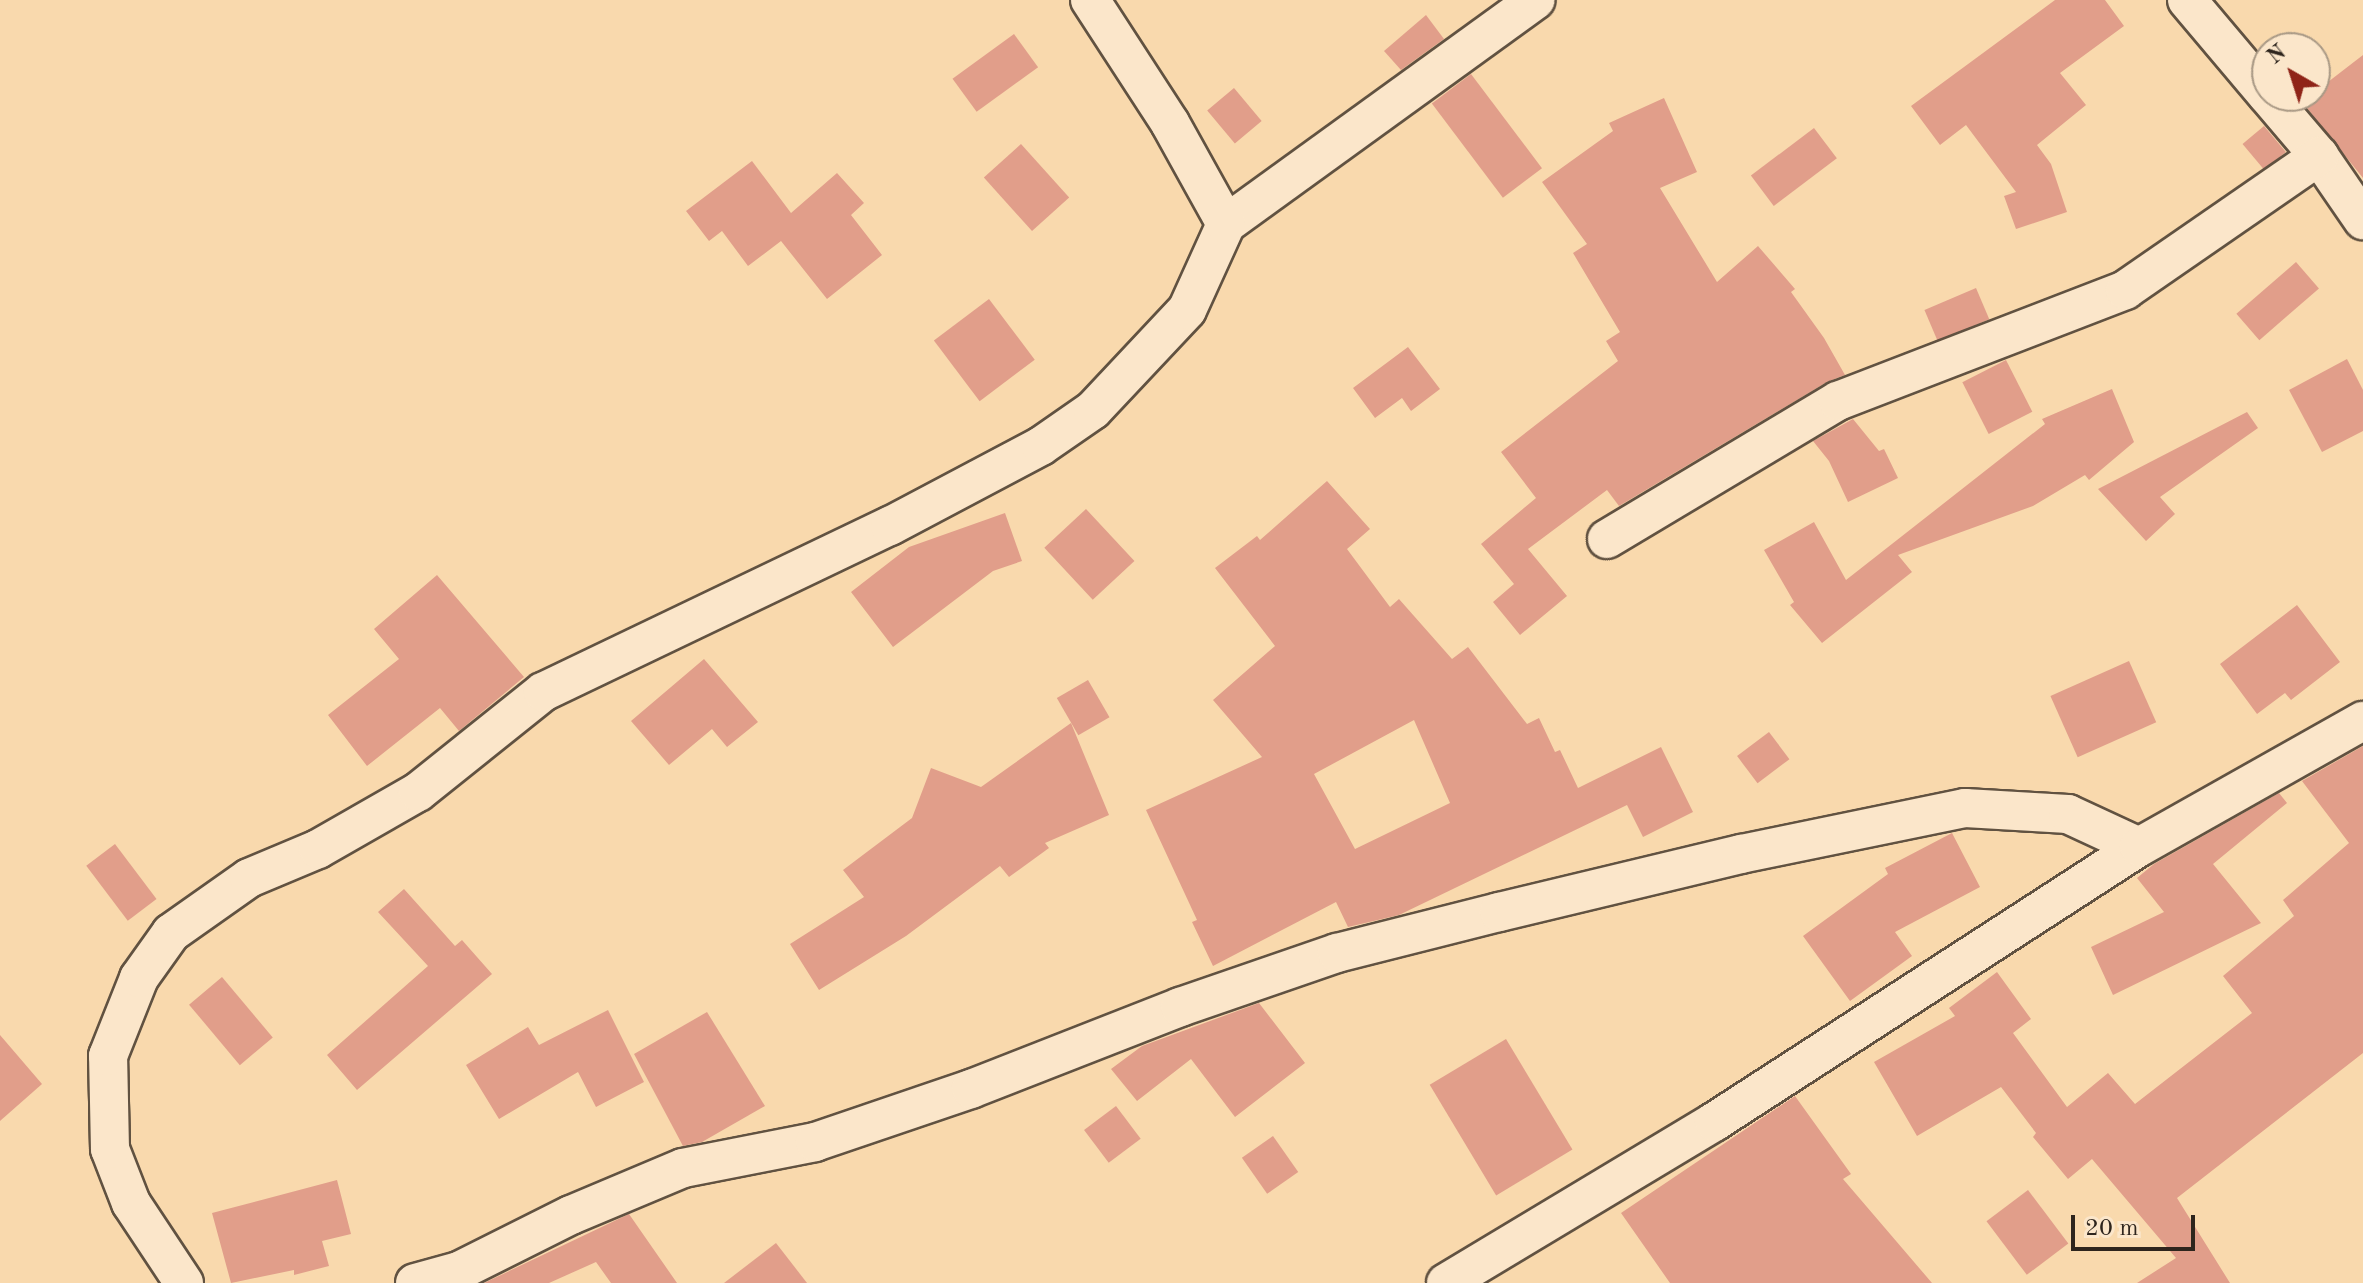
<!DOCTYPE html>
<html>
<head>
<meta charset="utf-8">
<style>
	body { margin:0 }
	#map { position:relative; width:2363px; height:1283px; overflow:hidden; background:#f9d9ad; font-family:"Old Standard TT",serif }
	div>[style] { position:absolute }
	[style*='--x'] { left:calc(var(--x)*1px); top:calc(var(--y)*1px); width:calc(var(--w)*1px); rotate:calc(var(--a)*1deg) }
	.building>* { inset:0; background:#e19e8a; transform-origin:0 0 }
	.roads { filter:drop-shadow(2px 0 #615241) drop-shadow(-2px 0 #615241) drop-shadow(0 2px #615241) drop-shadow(0 -2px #615241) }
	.minor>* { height:38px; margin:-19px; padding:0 19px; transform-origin:19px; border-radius:19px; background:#fbe6ca }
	span { translate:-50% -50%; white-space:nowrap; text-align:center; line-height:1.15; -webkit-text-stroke:7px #fbe6ca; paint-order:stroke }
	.north { position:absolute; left:2251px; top:32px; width:80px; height:80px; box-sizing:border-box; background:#fbe6ca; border:2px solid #a99985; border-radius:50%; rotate:321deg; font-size:22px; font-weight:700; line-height:32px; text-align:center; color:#2e251d }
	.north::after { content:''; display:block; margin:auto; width:28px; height:36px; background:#8f2418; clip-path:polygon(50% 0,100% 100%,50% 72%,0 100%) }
	.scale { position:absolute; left:2071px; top:1215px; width:124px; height:36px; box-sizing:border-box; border:4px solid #2e251d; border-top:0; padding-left:10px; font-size:24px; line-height:28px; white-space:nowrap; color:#2e251d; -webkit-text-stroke:6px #fbe6ca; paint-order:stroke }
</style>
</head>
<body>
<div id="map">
	<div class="building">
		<i style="clip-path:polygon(2055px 0,2105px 0,2124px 26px,2060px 73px,2086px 105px,2037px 145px,2051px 164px,2067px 212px,2016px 229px,2004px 196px,2016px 192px,1966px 125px,1940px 145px,1911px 106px)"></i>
		<i style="clip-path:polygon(1426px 15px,1444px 39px,1401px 70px,1384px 51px)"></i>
		<i style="left:1014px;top:34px;width:41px;height:76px;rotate:54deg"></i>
		<i style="clip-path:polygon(2363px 55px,2363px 178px,2302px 102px,2315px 96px,2315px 92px)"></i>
		<i style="left:1471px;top:74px;width:118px;height:49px;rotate:53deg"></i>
		<i style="left:1234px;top:88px;width:43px;height:35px;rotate:50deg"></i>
		<i style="clip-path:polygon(1664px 98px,1697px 172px,1660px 188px,1717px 282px,1758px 246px,1795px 289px,1791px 292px,1824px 338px,1845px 375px,1827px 382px,1619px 506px,1607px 490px,1528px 549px,1567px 596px,1520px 635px,1493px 602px,1514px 584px,1481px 544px,1536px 498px,1501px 452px,1618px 361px,1606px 341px,1620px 332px,1573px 253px,1587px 244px,1542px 182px,1613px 131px,1609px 123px)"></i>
		<i style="left:2264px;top:126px;width:34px;height:28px;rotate:50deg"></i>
		<i style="left:1814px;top:128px;width:38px;height:79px;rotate:53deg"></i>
		<i style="left:1021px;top:144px;width:72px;height:50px;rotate:48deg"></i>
		<i style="clip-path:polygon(752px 161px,791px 213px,837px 173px,864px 203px,851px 215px,882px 255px,827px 299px,781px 241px,748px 266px,722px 231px,709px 241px,686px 211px)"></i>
		<i style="left:2296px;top:262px;width:35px;height:79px;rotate:49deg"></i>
		<i style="left:1976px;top:288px;width:34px;height:56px;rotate:67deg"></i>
		<i style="left:989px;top:299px;width:76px;height:69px;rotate:53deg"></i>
		<i style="clip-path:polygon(1408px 347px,1440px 389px,1411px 411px,1402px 398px,1375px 418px,1353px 388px)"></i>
		<i style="clip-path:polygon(2347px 359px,2363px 390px,2363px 431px,2322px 452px,2289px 390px)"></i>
		<i style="left:2006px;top:360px;width:58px;height:49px;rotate:63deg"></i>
		<i style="clip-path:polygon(2112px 389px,2134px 442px,2089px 480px,2085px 475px,2033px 506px,1898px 555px,1912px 572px,1822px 643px,1790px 605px,1794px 602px,1764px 550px,1814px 522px,1846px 580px,2045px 424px,2042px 419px)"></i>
		<i style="clip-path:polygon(2247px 412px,2258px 428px,2160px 497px,2175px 514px,2146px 541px,2098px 489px)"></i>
		<i style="clip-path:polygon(1853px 419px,1879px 451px,1884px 449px,1898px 478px,1848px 502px,1829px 461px,1813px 441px)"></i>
		<i style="clip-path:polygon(evenodd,1327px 481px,1370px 529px,1347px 549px,1390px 607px,1399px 599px,1452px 659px,1468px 647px,1527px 724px,1539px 718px,1555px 752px,1560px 750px,1578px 788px,1661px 747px,1693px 812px,1643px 837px,1627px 805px,1399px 915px,1348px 927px,1336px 902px,1213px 966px,1192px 922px,1197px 920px,1146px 810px,1262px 757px,1213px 700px,1275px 646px,1215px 568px,1257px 536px,1260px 540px,1327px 481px,1414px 720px,1450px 803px,1355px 849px,1314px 774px,1414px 720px)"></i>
		<i style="left:1086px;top:509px;width:71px;height:57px;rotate:47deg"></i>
		<i style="clip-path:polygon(1005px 513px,1022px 561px,993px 571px,893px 647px,851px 592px,909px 547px)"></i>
		<i style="clip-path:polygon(437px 575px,524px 677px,459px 731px,440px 708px,367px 766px,328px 715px,399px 659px,374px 629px)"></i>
		<i style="clip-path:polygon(2297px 605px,2340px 662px,2291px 700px,2285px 693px,2257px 714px,2220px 664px)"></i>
		<i style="clip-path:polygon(704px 659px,758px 722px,727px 747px,712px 729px,669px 765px,631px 721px)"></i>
		<i style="left:2129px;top:661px;width:67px;height:86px;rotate:66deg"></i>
		<i style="left:1088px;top:680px;width:43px;height:36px;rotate:60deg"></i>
		<i style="clip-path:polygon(1071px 723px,1109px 815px,1045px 843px,1049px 848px,1009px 877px,1000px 866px,906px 936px,819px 990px,790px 944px,864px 897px,843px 870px,912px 818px,931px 768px,981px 787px)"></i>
		<i style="left:1769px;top:732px;width:34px;height:40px;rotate:53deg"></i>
		<i style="clip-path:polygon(2363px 746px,2363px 1053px,2177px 1198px,2230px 1283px,2137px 1283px,2176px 1258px,2092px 1159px,2068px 1179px,2033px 1137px,2036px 1133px,2001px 1087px,1917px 1136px,1874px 1062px,1955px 1016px,1949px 1008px,1997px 972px,2031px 1019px,2013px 1033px,2067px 1107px,2108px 1073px,2135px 1104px,2252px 1013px,2223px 976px,2294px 916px,2283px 900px,2349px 843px,2302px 781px)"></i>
		<i style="clip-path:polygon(2279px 793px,2287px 803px,2213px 864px,2261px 923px,2113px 995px,2091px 947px,2164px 912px,2137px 878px,2154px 864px)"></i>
		<i style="clip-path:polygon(1952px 833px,1980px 887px,1895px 932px,1912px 956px,1850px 1001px,1803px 936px,1888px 874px,1885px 868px)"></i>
		<i style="left:115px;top:844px;width:69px;height:36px;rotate:53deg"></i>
		<i style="clip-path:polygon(404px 889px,455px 946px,462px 940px,492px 974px,357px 1090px,327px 1055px,428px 966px,378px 912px)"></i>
		<i style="left:222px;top:977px;width:79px;height:43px;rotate:50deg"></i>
		<i style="clip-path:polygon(1259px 1003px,1305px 1063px,1235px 1117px,1191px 1059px,1137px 1101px,1111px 1069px,1142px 1046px)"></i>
		<i style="clip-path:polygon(608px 1010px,644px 1082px,596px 1107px,578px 1072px,499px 1119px,466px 1065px,528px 1027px,539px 1045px)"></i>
		<i style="clip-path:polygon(707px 1012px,765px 1106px,702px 1142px,683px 1146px,634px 1054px)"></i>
		<i style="clip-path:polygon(0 1035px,42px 1084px,0 1121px)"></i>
		<i style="left:1506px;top:1039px;width:129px;height:89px;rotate:59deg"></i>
		<i style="clip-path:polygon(1795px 1096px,1851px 1174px,1843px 1179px,1932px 1283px,1670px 1283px,1621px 1213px)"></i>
		<i style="left:1116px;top:1106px;width:41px;height:40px;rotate:53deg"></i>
		<i style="left:1273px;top:1136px;width:44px;height:38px;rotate:55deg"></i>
		<i style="clip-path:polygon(337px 1180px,351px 1234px,322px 1241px,329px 1266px,294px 1275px,294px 1270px,231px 1283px,212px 1213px)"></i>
		<i style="left:2028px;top:1190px;width:67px;height:52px;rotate:53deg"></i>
		<i style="clip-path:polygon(629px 1214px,677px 1283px,611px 1283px,596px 1262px,549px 1283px,484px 1283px)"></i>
		<i style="clip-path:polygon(776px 1243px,807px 1283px,724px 1283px)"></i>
	</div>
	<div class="roads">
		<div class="minor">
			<i style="--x:2187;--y:0;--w:124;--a:49.9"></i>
			<i style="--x:2268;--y:96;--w:79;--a:49.6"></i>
			<i style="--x:2319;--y:156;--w:78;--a:55.5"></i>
			<i style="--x:1226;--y:224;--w:382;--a:-35.9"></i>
			<i style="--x:1607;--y:539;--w:269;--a:-30.9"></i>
			<i style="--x:1838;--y:401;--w:308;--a:-21.1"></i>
			<i style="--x:2125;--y:290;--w:236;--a:-34.6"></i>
			<i style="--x:184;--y:1283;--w:96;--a:-123.5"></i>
			<i style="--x:131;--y:1203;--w:58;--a:-111.3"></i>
			<i style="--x:110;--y:1149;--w:93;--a:-91.2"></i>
			<i style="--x:108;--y:1056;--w:84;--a:-68.3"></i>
			<i style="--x:139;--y:978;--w:55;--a:-54.6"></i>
			<i style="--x:171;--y:933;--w:95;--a:-35.2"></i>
			<i style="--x:249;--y:878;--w:75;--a:-22.8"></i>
			<i style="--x:318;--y:849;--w:115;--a:-29.7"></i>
			<i style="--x:418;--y:792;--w:160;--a:-38.7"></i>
			<i style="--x:543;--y:692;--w:385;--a:-25.6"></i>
			<i style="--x:890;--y:526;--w:171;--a:-27.9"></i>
			<i style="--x:1041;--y:446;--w:63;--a:-34.7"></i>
			<i style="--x:1093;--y:410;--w:137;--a:-46.8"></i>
			<i style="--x:1187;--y:310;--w:94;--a:-65.6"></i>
			<i style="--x:1226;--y:224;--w:115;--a:-119"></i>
			<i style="--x:1170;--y:123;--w:147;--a:-123"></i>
			<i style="--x:415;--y:1283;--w:46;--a:-15.3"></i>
			<i style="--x:459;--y:1271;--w:125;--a:-26.6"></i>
			<i style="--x:571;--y:1215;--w:121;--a:-22.8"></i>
			<i style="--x:683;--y:1168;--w:135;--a:-11.1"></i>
			<i style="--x:815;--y:1142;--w:165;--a:-18.8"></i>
			<i style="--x:971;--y:1089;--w:225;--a:-21.4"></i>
			<i style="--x:1180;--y:1007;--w:166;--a:-19"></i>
			<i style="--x:1337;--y:953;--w:167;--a:-14.2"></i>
			<i style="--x:1499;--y:912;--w:249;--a:-13.5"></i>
			<i style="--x:1741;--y:854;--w:229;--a:-11.6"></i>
			<i style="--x:1965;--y:808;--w:103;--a:3.3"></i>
			<i style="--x:2068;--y:814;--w:78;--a:24.9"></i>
			<i style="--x:1446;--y:1283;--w:313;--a:-31"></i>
			<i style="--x:1714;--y:1122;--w:506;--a:-32.91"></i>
			<i style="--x:2139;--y:847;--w:257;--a:-29.4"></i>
		</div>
	</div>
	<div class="north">N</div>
	<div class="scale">20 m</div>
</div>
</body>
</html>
